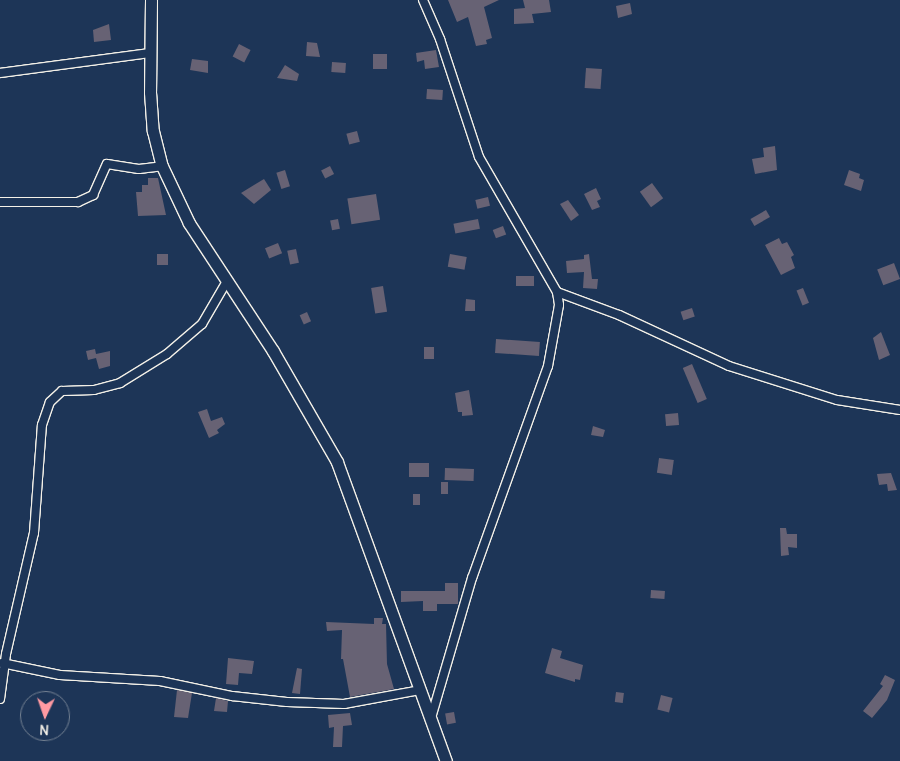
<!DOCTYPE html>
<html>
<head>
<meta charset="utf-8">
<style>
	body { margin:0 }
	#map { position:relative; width:900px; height:761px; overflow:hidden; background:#1d3557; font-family:Delius,sans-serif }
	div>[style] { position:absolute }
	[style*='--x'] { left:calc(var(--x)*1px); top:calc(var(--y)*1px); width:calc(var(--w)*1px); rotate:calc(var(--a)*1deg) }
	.building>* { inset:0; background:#676274; transform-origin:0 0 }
	.roads { filter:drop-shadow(1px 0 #f4f1e8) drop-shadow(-1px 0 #f4f1e8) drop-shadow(0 1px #f4f1e8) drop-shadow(0 -1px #f4f1e8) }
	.street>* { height:8px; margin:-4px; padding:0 4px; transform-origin:4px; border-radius:4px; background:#1d3557 }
	.secondary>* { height:11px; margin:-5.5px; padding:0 5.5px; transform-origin:5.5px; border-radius:5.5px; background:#1d3557 }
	span { translate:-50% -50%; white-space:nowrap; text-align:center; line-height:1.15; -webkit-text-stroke:4px #1d3557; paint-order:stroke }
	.north { position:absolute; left:20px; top:691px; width:50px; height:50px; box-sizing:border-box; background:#1d3557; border:1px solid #738091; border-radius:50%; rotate:183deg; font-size:14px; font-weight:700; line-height:20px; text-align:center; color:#f4f1e8 }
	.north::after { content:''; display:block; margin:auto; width:18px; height:22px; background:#ff9aa2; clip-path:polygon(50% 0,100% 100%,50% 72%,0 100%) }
</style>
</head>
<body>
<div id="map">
	<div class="building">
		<i style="clip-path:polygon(448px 0,499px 0,484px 7px,492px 38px,486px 40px,487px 44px,476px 46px,468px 17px,457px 22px)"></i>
		<i style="clip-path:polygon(523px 0,549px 0,551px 12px,532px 14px,534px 23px,514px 24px,514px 9px,525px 8px)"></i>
		<i style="clip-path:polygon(630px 3px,632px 14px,618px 18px,616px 6px)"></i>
		<i style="clip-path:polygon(109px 24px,111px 40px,94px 42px,93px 30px)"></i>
		<i style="clip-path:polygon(307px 42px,317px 43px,320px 57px,306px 56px)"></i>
		<i style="left:239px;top:44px;width:13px;height:14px;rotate:27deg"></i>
		<i style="clip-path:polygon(436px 50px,439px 67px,425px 69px,424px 60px,417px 62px,416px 53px)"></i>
		<i style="left:373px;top:54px;width:14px;height:15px"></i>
		<i style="clip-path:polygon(192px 59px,208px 61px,208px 73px,190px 70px)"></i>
		<i style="left:332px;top:62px;width:14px;height:10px;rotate:4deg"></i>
		<i style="clip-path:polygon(285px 65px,299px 74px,297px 81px,277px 78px)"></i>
		<i style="left:586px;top:68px;width:16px;height:20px;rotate:4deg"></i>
		<i style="left:427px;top:89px;width:16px;height:10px;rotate:4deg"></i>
		<i style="left:357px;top:131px;width:11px;height:11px;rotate:75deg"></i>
		<i style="clip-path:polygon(775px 146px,777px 170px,755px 174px,752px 159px,764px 157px,763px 148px)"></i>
		<i style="left:330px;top:166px;width:9px;height:10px;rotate:63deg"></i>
		<i style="left:285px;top:170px;width:17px;height:9px;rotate:73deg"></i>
		<i style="clip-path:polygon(849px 170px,860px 174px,859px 178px,864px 180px,861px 191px,844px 185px)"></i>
		<i style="clip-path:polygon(148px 178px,158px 178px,166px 215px,138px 216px,136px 192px,142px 192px,142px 185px,148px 185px)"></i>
		<i style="clip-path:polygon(264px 179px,271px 190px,254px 204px,241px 193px)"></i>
		<i style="left:652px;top:183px;width:19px;height:15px;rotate:54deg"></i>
		<i style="clip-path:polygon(596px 188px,601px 199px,597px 201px,600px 207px,592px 210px,584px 194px)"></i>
		<i style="left:376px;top:194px;width:26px;height:29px;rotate:81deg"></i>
		<i style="left:488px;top:197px;width:9px;height:13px;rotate:77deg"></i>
		<i style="clip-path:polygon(568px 200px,579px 215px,571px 221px,560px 204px)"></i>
		<i style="left:766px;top:210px;width:8px;height:18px;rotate:60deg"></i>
		<i style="left:338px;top:219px;width:10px;height:8px;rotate:79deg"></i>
		<i style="left:478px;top:219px;width:10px;height:25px;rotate:79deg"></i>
		<i style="left:503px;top:226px;width:9px;height:11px;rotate:69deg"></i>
		<i style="clip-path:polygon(779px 238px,782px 244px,787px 242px,794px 255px,791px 257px,795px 268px,781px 275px,765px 245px)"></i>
		<i style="left:278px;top:243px;width:11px;height:14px;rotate:68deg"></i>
		<i style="left:296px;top:249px;width:14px;height:9px;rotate:78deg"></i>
		<i style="left:157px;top:254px;width:11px;height:11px"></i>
		<i style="left:450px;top:254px;width:17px;height:13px;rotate:10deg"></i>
		<i style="clip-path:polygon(589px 254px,592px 279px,598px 279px,597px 289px,583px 288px,584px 272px,567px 273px,566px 261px,584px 259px,584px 255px)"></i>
		<i style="left:894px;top:263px;width:17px;height:18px;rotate:69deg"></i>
		<i style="left:516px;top:276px;width:18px;height:10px"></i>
		<i style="left:383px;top:286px;width:26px;height:12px;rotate:81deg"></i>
		<i style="left:803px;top:288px;width:16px;height:7px;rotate:68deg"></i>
		<i style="clip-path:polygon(466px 299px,475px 300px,475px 311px,465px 311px)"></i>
		<i style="left:692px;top:308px;width:9px;height:12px;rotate:72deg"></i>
		<i style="left:307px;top:312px;width:10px;height:8px;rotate:66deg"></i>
		<i style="clip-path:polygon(881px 332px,890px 355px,879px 360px,873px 338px)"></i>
		<i style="left:496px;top:339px;width:44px;height:14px;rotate:4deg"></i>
		<i style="left:424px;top:347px;width:10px;height:12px"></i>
		<i style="clip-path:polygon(95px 349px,96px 354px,110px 351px,110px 366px,99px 369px,96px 358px,88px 360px,86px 351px)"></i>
		<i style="left:692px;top:364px;width:38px;height:10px;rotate:67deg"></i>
		<i style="clip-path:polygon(469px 390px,473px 415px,462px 416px,462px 412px,458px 412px,455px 393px)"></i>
		<i style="clip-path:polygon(207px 409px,211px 421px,222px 417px,225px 424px,217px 430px,219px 433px,209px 438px,198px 412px)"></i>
		<i style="left:678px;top:413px;width:12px;height:13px;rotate:85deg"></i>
		<i style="clip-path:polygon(593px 426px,605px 430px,603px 437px,591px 435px)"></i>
		<i style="left:659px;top:458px;width:15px;height:15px;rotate:8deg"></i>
		<i style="left:409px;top:463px;width:20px;height:14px"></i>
		<i style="left:445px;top:468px;width:29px;height:12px;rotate:2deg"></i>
		<i style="clip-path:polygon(891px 473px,897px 490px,888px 491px,887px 484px,879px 485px,877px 474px)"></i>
		<i style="left:441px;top:482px;width:7px;height:12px"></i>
		<i style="left:413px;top:494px;width:7px;height:11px"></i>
		<i style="clip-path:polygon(780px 528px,786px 528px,787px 534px,797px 534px,797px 548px,788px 547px,789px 555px,781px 556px)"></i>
		<i style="clip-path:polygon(445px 583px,458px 583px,458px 604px,437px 604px,437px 611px,423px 611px,423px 601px,401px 602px,401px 591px,445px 591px)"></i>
		<i style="left:651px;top:590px;width:14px;height:8px;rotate:4deg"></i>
		<i style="clip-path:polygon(374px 618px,383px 618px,382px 624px,386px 624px,387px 664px,394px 689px,350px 697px,343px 659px,341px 659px,342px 630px,327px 631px,326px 622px,374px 624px)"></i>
		<i style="clip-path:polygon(552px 648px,562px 651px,560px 658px,583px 665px,580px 680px,575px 679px,575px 682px,545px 673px)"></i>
		<i style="clip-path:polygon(228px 658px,254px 661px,252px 674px,239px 673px,238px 685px,226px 684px)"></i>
		<i style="clip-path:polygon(297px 668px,302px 669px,300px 694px,292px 693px)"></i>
		<i style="clip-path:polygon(885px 675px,895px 680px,887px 700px,872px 718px,863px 711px,883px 686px,880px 684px)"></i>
		<i style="clip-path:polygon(177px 690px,192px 693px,188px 718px,174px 717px)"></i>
		<i style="left:616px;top:692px;width:8px;height:10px;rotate:7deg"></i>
		<i style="left:661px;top:695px;width:12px;height:15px;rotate:14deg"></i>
		<i style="clip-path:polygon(216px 698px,228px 701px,227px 712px,214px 711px)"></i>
		<i style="left:454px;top:712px;width:11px;height:9px;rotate:80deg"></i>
		<i style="clip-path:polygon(350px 713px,352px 725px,343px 726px,342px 747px,333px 747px,334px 727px,329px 728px,328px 715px)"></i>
	</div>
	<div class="roads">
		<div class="street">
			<i style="--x:423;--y:0;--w:43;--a:66.4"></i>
			<i style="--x:440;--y:39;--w:124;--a:71.7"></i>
			<i style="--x:479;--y:157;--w:156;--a:60"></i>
			<i style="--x:557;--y:292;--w:13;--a:81"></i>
			<i style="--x:559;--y:305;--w:62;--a:100.2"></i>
			<i style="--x:548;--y:366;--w:225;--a:109.7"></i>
			<i style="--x:472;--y:578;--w:146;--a:106.3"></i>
			<i style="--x:0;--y:73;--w:151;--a:-7.6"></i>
			<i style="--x:0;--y:202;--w:78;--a:0"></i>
			<i style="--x:78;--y:202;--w:17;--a:-25"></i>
			<i style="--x:93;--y:195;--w:34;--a:-66"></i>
			<i style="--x:107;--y:164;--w:32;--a:9"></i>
			<i style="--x:139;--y:169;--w:23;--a:-7"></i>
			<i style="--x:557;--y:292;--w:66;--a:20.4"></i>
			<i style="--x:619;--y:315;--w:121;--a:24.9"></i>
			<i style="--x:729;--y:366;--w:113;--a:17.5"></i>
			<i style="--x:837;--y:400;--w:64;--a:9"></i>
			<i style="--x:2;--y:663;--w:59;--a:11.7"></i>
			<i style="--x:60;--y:675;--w:100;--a:3.4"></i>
			<i style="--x:160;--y:681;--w:74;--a:11.8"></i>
			<i style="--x:232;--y:696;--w:55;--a:6.2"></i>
			<i style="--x:287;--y:702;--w:57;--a:2"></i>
			<i style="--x:344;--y:704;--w:77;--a:-10.4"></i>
			<i style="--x:0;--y:699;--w:45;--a:-82.4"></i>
			<i style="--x:6;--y:654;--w:124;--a:-77"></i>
			<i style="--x:34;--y:533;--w:108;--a:-85.8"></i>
			<i style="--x:42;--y:425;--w:24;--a:-71"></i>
			<i style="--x:50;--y:402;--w:16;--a:-43"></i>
			<i style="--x:62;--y:391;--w:32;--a:-2"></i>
			<i style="--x:94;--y:390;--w:27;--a:-15"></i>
			<i style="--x:120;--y:383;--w:55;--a:-31.7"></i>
			<i style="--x:167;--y:354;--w:46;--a:-40.6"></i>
			<i style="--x:202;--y:324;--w:48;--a:-59.7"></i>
		</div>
		<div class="secondary">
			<i style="--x:151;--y:0;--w:92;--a:90.6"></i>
			<i style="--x:150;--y:92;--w:39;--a:86"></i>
			<i style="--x:153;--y:131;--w:36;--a:76"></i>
			<i style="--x:162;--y:166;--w:63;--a:64.7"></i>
			<i style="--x:189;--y:223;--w:153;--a:56.7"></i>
			<i style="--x:273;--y:351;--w:128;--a:60"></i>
			<i style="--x:337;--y:462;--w:318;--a:70"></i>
		</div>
	</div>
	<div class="north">N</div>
</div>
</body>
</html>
